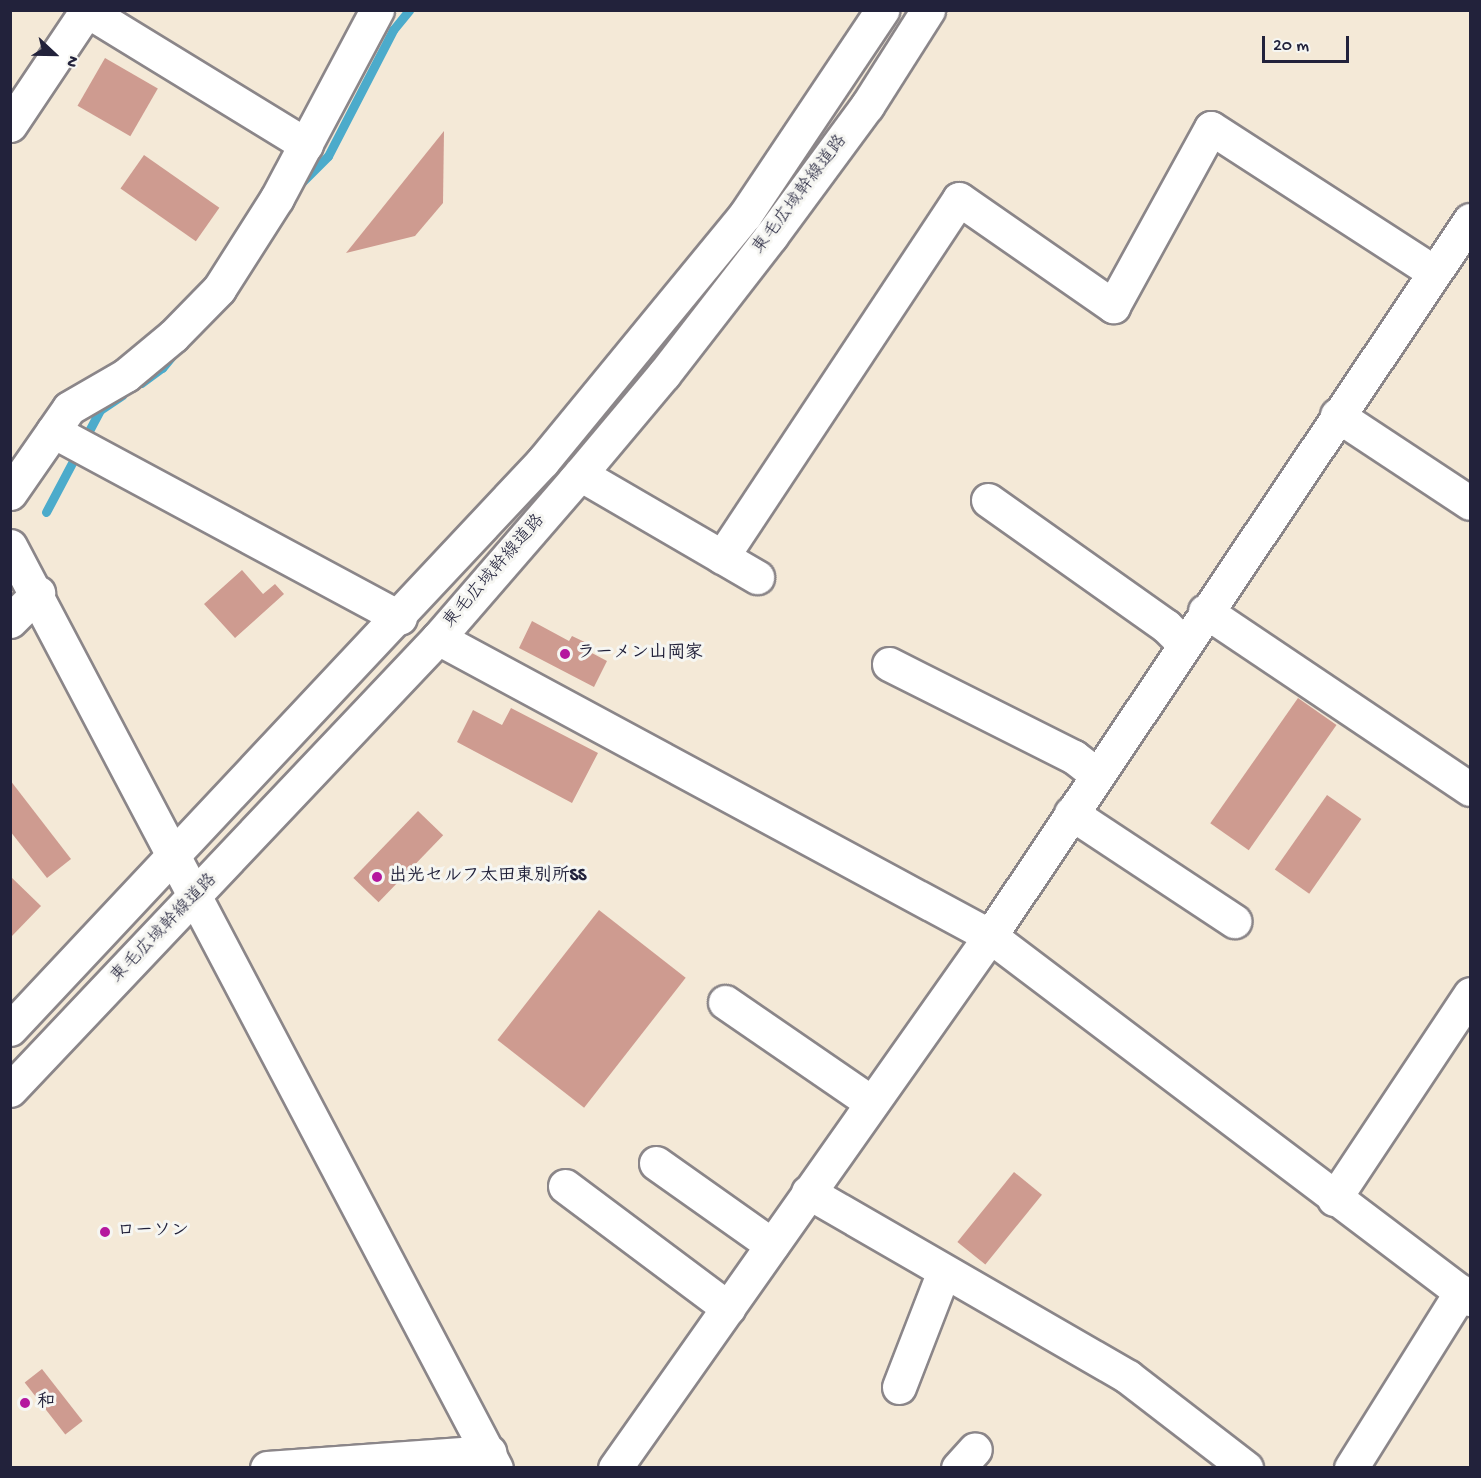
<!DOCTYPE html>
<html>
<head>
<meta charset="utf-8">
<style>
	body { margin:0 }
	#map { position:relative; width:1481px; height:1478px; overflow:hidden; background:#f4e9d7; font-family:"Gochi Hand","Klee One",sans-serif }
	div>[style] { position:absolute }
	[style*='--x'] { left:calc(var(--x)*1px); top:calc(var(--y)*1px); width:calc(var(--w)*1px); rotate:calc(var(--a)*1deg) }
	.stream>* { height:9px; margin:-4.5px; padding:0 4.5px; transform-origin:4.5px; border-radius:4.5px; background:#4cabcb }
	.building>* { inset:0; background:#ce9b90; transform-origin:0 0 }
	.roads { filter:drop-shadow(2px 0 #8b8689) drop-shadow(-2px 0 #8b8689) drop-shadow(0 2px #8b8689) drop-shadow(0 -2px #8b8689) }
	.minor>* { height:33px; margin:-16.5px; padding:0 16.5px; transform-origin:16.5px; border-radius:16.5px; background:#fff }
	.highway>* { height:33px; margin:-16.5px; padding:0 16.5px; transform-origin:16.5px; border-radius:16.5px; background:#fff }
	.dots>* { width:16px; height:16px; translate:-50% -50%; box-sizing:border-box; border:3px solid #f6f6f2; border-radius:50% }
	span { translate:-50% -50%; white-space:nowrap; text-align:center; line-height:1.15; -webkit-text-stroke:6px #f6f6f2; paint-order:stroke }
	.street-label { font-size:18px; color:#22223b }
	.poi-label { font-size:18px; color:#22223b; font-weight:700 }
	.left { translate:0 -50%; text-align:left }
	.frame { position:absolute; inset:0; border:12px solid #22223b; pointer-events:none }
	.north { position:absolute; left:24px; top:24px; width:60px; height:60px; -webkit-text-stroke:4px #f6f6f2; paint-order:stroke; rotate:112deg; font-size:16px; font-weight:700; line-height:24px; text-align:center; color:#22223b }
	.north::after { content:''; display:block; margin:auto; width:21px; height:27px; background:#22223b; clip-path:polygon(50% 0,100% 100%,50% 72%,0 100%) }
	.scale { position:absolute; left:1262px; top:36px; width:87px; height:27px; box-sizing:border-box; border:3px solid #22223b; border-top:0; padding-left:8px; font-size:18px; line-height:21px; white-space:nowrap; color:#22223b; -webkit-text-stroke:4px #f6f6f2; paint-order:stroke }
</style>
</head>
<body>
<div id="map">
	<div class="stream">
		<i style="--x:299;--y:185;--w:41;--a:-45"></i>
		<i style="--x:328;--y:156;--w:142;--a:-62.7"></i>
		<i style="--x:393;--y:30;--w:26;--a:-51"></i>
		<i style="--x:141;--y:383;--w:26;--a:-36"></i>
		<i style="--x:162;--y:368;--w:17;--a:-50"></i>
		<i style="--x:46;--y:512;--w:115;--a:-62.1"></i>
		<i style="--x:100;--y:410;--w:27;--a:-34"></i>
	</div>
	<div class="building">
		<i style="left:105px;top:58px;width:61px;height:55px;rotate:30deg"></i>
		<i style="clip-path:polygon(444px 131px,443px 203px,415px 236px,346px 253px)"></i>
		<i style="left:144px;top:155px;width:92px;height:41px;rotate:35deg"></i>
		<i style="clip-path:polygon(242px 570px,263px 594px,275px 584px,284px 594px,235px 638px,204px 604px)"></i>
		<i style="clip-path:polygon(532px 621px,569px 641px,572px 636px,593px 646px,590px 652px,607px 661px,594px 687px,519px 648px)"></i>
		<i style="left:1298px;top:698px;width:47px;height:153px;rotate:35deg"></i>
		<i style="clip-path:polygon(511px 708px,598px 753px,572px 803px,457px 742px,473px 710px,502px 725px)"></i>
		<i style="clip-path:polygon(10px 780px,71px 859px,47px 878px,10px 831px)"></i>
		<i style="left:1327px;top:795px;width:42px;height:91px;rotate:35deg"></i>
		<i style="left:418px;top:811px;width:35px;height:93px;rotate:44deg"></i>
		<i style="clip-path:polygon(10px 876px,41px 906px,10px 938px)"></i>
		<i style="left:599px;top:910px;width:110px;height:165px;rotate:38deg"></i>
		<i style="left:1014px;top:1172px;width:36px;height:90px;rotate:39deg"></i>
		<i style="left:42px;top:1369px;width:66px;height:22px;rotate:52deg"></i>
	</div>
	<div class="roads">
		<div class="minor">
			<i style="--x:86;--y:10;--w:258;--a:31.5"></i>
			<i style="--x:10;--y:125;--w:138;--a:-56.2"></i>
			<i style="--x:1337;--y:415;--w:159;--a:33.5"></i>
			<i style="--x:53;--y:431;--w:394;--a:28.3"></i>
			<i style="--x:580;--y:474;--w:205;--a:30.2"></i>
			<i style="--x:10;--y:493;--w:103;--a:-55.2"></i>
			<i style="--x:69;--y:408;--w:66;--a:-30.1"></i>
			<i style="--x:126;--y:375;--w:61;--a:-39.7"></i>
			<i style="--x:173;--y:336;--w:66;--a:-45.6"></i>
			<i style="--x:219;--y:289;--w:108;--a:-57.5"></i>
			<i style="--x:277;--y:198;--w:213;--a:-62"></i>
			<i style="--x:988;--y:500;--w:218;--a:35.3"></i>
			<i style="--x:1166;--y:626;--w:25;--a:45"></i>
			<i style="--x:10;--y:546;--w:1042;--a:62.21"></i>
			<i style="--x:722;--y:557;--w:429;--a:-56.5"></i>
			<i style="--x:959;--y:199;--w:188;--a:34.8"></i>
			<i style="--x:1113;--y:306;--w:203;--a:-61.2"></i>
			<i style="--x:1211;--y:128;--w:265;--a:32.9"></i>
			<i style="--x:1205;--y:611;--w:319;--a:33.9"></i>
			<i style="--x:10;--y:621;--w:40;--a:-45"></i>
			<i style="--x:438;--y:638;--w:627;--a:28.36"></i>
			<i style="--x:990;--y:936;--w:602;--a:37.1"></i>
			<i style="--x:889;--y:664;--w:207;--a:26.7"></i>
			<i style="--x:1074;--y:757;--w:29;--a:38"></i>
			<i style="--x:1071;--y:813;--w:196;--a:33.5"></i>
			<i style="--x:725;--y:1002;--w:178;--a:34.5"></i>
			<i style="--x:656;--y:1163;--w:142;--a:35.3"></i>
			<i style="--x:565;--y:1186;--w:204;--a:36.8"></i>
			<i style="--x:808;--y:1192;--w:370;--a:30"></i>
			<i style="--x:1128;--y:1377;--w:149;--a:37.6"></i>
			<i style="--x:1334;--y:1199;--w:246;--a:-56.4"></i>
			<i style="--x:899;--y:1387;--w:124;--a:-68.8"></i>
			<i style="--x:267;--y:1468;--w:223;--a:-4.1"></i>
			<i style="--x:615;--y:1468;--w:651;--a:-54.82"></i>
			<i style="--x:990;--y:936;--w:862;--a:-56.16"></i>
			<i style="--x:958;--y:1468;--w:25;--a:-48"></i>
			<i style="--x:1351;--y:1468;--w:208;--a:-58"></i>
		</div>
		<div class="highway">
			<i style="--x:10;--y:1029;--w:779;--a:-46.82"></i>
			<i style="--x:543;--y:461;--w:318;--a:-50.6"></i>
			<i style="--x:745;--y:215;--w:247;--a:-56.2"></i>
			<i style="--x:10;--y:1090;--w:622;--a:-46.56"></i>
			<i style="--x:438;--y:638;--w:209;--a:-49.1"></i>
			<i style="--x:575;--y:480;--w:138;--a:-50"></i>
			<i style="--x:664;--y:374;--w:175;--a:-52.2"></i>
			<i style="--x:771;--y:236;--w:162;--a:-53.6"></i>
			<i style="--x:867;--y:106;--w:114;--a:-57.6"></i>
		</div>
	</div>
	<div class="dots">
		<i style="left:565px;top:654px;background:#b5179e"></i>
		<i style="left:377px;top:877px;background:#b5179e"></i>
		<i style="left:105px;top:1232px;background:#b5179e"></i>
		<i style="left:25px;top:1403px;background:#b5179e"></i>
	</div>
	<div class="street-label">
		<span style="left:801px;top:195px;rotate:-53deg">東毛広域幹線道路</span>
		<span style="left:495px;top:572px;rotate:-49deg">東毛広域幹線道路</span>
		<span style="left:165px;top:929px;rotate:-46deg">東毛広域幹線道路</span>
	</div>
	<div class="poi-label">
		<span class="left" style="left:577px;top:654px">ラーメン山岡家</span>
		<span class="left" style="left:389px;top:877px">出光セルフ太田東別所SS</span>
		<span class="left" style="left:117px;top:1232px">ローソン</span>
		<span class="left" style="left:37px;top:1403px">和</span>
	</div>
	<div class="frame"></div>
	<div class="north">N</div>
	<div class="scale">20 m</div>
</div>
</body>
</html>
